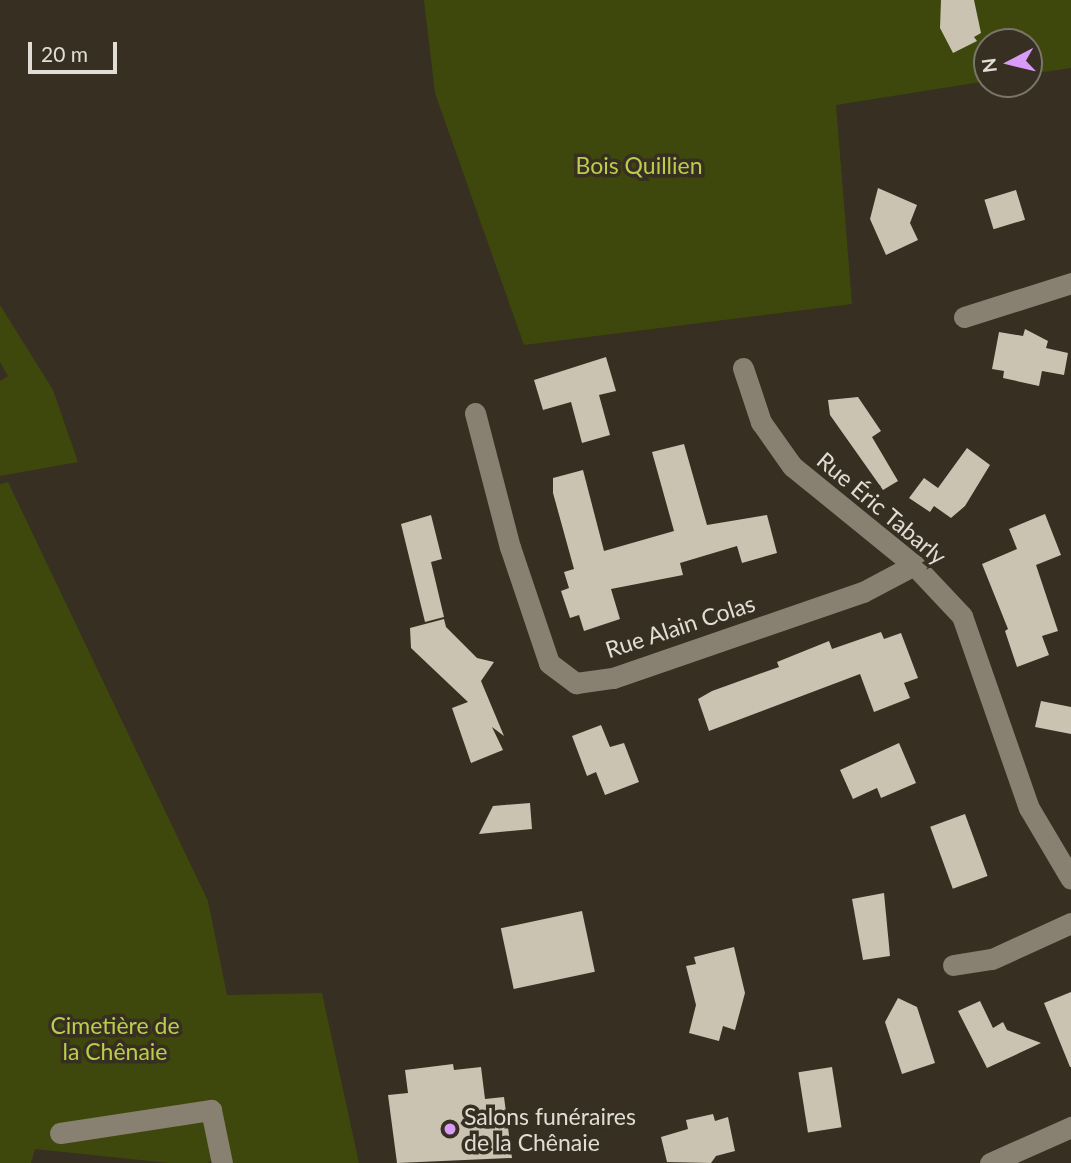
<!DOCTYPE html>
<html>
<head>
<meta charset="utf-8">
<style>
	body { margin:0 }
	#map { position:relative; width:1071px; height:1163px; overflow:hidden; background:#362f22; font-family:Lato,sans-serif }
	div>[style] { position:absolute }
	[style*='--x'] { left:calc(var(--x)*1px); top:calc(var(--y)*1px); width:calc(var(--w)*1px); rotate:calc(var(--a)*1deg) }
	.green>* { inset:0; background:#3f480c }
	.building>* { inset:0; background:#cac3b2; transform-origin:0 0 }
	.minor>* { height:21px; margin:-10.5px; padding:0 10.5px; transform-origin:10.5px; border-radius:10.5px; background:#888171 }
	.dots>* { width:19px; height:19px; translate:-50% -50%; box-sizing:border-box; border:4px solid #362f22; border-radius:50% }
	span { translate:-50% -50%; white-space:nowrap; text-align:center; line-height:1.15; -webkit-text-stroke:7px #362f22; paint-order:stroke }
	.park-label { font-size:23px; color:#bace4a }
	.street-label { font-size:23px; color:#e1ddd5 }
	.poi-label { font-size:23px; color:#e1ddd5 }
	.left { translate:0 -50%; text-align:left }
	.north { position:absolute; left:973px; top:28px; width:70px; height:70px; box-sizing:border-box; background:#362f22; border:2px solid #7a756a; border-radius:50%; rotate:263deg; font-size:19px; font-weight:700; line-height:28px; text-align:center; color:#e1ddd5 }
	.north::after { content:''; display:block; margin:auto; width:24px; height:32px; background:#d89bf8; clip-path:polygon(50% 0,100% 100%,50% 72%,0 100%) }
	.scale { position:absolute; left:28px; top:42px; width:89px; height:32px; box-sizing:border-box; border:4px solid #e1ddd5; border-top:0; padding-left:9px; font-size:21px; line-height:24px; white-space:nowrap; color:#e1ddd5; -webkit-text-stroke:5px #362f22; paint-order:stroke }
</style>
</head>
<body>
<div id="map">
	<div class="green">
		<i style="clip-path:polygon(424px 0,1071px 0,1071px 68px,1029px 74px,1029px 42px,987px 42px,987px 81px,836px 105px,852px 304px,524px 345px,435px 93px)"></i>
		<i style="clip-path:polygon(0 305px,53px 390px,78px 462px,0 476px,0 381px,8px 376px,0 362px)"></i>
		<i style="clip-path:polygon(8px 482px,208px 901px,227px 995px,322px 993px,359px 1163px,229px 1163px,213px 1159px,208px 1163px,169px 1163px,35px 1149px,31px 1163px,0 1163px,0 484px)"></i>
	</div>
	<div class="building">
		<i style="clip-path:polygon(941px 0,974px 0,981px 33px,974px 37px,977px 41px,953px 53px,940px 28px)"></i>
		<i style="clip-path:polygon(878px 188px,917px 205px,910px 223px,918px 240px,886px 255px,870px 219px)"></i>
		<i style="left:1016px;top:190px;width:31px;height:33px;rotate:73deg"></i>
		<i style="clip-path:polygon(1025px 329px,1048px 341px,1046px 348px,1068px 353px,1064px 375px,1042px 371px,1039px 386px,1003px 378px,1004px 371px,992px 369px,999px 332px,1023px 336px)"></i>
		<i style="clip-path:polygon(606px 357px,616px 391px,599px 395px,610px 435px,582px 443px,571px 402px,543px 410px,534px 380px)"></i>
		<i style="clip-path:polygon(858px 397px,881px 431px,872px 437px,898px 481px,883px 490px,830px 415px,828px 400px)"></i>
		<i style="clip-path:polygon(684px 444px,707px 525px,767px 515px,777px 553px,742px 563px,737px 546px,680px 563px,683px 575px,611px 589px,620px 619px,584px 631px,579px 615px,570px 618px,561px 591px,569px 588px,564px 572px,574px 569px,553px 493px,553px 478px,583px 470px,604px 551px,674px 531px,652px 452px)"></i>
		<i style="clip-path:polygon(967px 448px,990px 465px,965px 506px,951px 518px,934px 506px,930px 512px,909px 498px,924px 478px,938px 488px)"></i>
		<i style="clip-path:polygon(1045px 514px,1061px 555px,1036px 565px,1058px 631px,1042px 636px,1049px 655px,1017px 667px,1005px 631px,1008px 629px,982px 564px,1017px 549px,1009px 529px)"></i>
		<i style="clip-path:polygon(431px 515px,442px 559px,431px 562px,444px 617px,425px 622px,401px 524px)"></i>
		<i style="clip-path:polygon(444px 619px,446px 627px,477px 658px,494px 662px,481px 681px,504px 736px,492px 727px,503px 750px,471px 763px,452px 708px,468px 702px,411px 648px,410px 628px)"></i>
		<i style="clip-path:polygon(881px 632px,884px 639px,901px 633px,918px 678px,904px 683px,910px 698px,874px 712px,860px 674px,709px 731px,698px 699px,712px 691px,779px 667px,777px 662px,829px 641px,832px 649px)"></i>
		<i style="clip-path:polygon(1041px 701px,1071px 707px,1071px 734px,1035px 727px)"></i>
		<i style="clip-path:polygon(601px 725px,610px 747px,624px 743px,639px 782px,605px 795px,596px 772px,587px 776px,572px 736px)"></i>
		<i style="clip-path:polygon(899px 743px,916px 783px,881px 798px,877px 788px,853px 799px,840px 770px)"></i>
		<i style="clip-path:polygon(530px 803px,532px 829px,479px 834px,493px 806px)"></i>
		<i style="left:965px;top:814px;width:66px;height:37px;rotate:70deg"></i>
		<i style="clip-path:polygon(884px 893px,890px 956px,863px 960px,852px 899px)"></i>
		<i style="left:582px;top:911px;width:62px;height:83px;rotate:78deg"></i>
		<i style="clip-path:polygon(734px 947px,745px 993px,735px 1030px,723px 1026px,719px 1041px,689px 1033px,696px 1005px,686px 966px,696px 964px,694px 957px)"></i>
		<i style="clip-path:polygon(1071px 992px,1071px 1067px,1070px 1067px,1044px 1003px)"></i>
		<i style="clip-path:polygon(898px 998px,917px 1007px,935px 1063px,902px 1074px,885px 1022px)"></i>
		<i style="clip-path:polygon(980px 1001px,993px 1028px,1003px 1022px,1007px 1030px,1041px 1043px,987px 1068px,958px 1011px)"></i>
		<i style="clip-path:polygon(453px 1064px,454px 1070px,481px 1067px,485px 1099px,504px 1097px,512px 1158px,397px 1163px,388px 1095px,408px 1093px,405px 1070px)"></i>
		<i style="left:832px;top:1067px;width:61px;height:34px;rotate:81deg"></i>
		<i style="clip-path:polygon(713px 1114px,715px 1121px,728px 1117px,735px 1151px,716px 1156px,711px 1163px,667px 1162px,661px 1137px,688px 1129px,686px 1120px)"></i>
	</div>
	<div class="minor">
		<i style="--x:964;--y:317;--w:112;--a:-17.6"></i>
		<i style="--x:743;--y:368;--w:57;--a:71.6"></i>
		<i style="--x:761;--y:422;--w:54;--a:54.8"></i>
		<i style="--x:792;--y:466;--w:157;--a:39.1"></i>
		<i style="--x:914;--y:565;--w:70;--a:46.7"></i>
		<i style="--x:962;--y:616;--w:203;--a:70.8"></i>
		<i style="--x:1029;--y:808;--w:82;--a:59.4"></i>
		<i style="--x:475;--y:413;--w:138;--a:75.4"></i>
		<i style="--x:510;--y:547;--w:122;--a:71.4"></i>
		<i style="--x:549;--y:663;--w:34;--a:37"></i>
		<i style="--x:576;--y:683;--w:37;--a:-8"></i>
		<i style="--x:613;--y:678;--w:264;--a:-19"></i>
		<i style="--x:863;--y:592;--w:58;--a:-27.9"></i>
		<i style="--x:953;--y:965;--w:39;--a:-9"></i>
		<i style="--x:992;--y:959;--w:87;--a:-24.5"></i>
		<i style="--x:60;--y:1133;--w:153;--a:-8.7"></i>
		<i style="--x:211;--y:1110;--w:54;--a:78.3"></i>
		<i style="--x:990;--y:1163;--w:89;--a:-24"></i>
	</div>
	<div class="dots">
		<i style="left:450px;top:1129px;background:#d89bf8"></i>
	</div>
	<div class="park-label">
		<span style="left:639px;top:165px">Bois Quillien</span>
		<span style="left:115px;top:1038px">Cimetière de<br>la Chênaie</span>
	</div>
	<div class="street-label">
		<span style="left:882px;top:508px;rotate:40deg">Rue Éric Tabarly</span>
		<span style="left:680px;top:626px;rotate:-18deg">Rue Alain Colas</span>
	</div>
	<div class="poi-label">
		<span class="left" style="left:464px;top:1129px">Salons funéraires<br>de la Chênaie</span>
	</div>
	<div class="north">N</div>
	<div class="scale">20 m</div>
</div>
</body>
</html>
